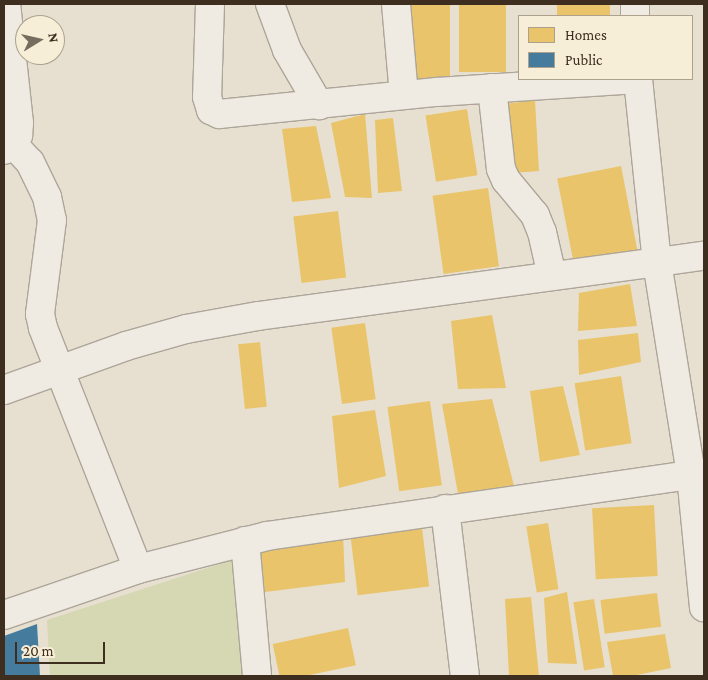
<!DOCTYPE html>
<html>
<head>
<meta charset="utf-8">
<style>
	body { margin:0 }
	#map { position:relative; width:708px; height:680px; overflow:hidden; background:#e7e0d1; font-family:"Crimson Pro",serif }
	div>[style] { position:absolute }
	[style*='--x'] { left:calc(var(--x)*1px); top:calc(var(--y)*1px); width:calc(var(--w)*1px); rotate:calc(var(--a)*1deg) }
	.green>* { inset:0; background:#d6d7b3 }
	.homes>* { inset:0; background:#e9c46a; transform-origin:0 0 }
	.public>* { inset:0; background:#457b9d }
	.roads { filter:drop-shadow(1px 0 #ada599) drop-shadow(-1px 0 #ada599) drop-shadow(0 1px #ada599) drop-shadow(0 -1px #ada599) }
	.minor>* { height:28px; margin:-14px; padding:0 14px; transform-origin:14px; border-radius:14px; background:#efebe3 }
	span { translate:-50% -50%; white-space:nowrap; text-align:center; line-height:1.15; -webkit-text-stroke:5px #f7eed8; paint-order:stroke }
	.frame { position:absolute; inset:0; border:5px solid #3d2e20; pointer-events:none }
	.legend { position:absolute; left:518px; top:15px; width:175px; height:65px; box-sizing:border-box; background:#f7eed8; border:1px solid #ada18e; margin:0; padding:6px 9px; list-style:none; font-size:15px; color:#3d2e20 }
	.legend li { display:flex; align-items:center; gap:10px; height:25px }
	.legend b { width:25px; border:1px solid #ada18e }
	.north { position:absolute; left:15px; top:15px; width:50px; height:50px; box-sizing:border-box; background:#f7eed8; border:1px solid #ada18e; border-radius:50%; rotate:81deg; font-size:14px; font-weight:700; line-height:20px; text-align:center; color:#3d2e20 }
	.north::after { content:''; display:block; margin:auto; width:18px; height:22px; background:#786c5e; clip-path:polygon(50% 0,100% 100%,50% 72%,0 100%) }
	.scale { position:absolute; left:15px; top:642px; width:90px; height:22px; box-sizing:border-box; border:2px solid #3d2e20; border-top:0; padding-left:6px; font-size:15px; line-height:18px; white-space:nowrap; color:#3d2e20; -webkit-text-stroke:4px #f7eed8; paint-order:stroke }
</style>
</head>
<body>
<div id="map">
	<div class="green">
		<i style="clip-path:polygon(235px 559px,247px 676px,50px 676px,47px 620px)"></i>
	</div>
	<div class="homes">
		<i style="left:406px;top:4px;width:44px;height:78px"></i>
		<i style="left:459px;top:4px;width:47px;height:68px"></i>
		<i style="left:557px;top:4px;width:53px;height:12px"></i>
		<i style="clip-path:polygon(535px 100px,539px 171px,513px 173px,505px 104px)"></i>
		<i style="left:467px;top:109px;width:67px;height:42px;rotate:81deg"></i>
		<i style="clip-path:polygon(365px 114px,372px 198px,345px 197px,331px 123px)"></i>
		<i style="clip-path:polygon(393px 118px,402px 191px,378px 193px,375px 120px)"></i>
		<i style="clip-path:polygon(316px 126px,331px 198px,292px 202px,282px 129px)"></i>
		<i style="left:621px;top:166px;width:87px;height:65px;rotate:79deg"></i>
		<i style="left:488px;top:188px;width:79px;height:56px;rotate:82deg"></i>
		<i style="left:338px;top:211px;width:67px;height:45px;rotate:83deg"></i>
		<i style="clip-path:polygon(630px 284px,637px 326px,578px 331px,579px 293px)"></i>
		<i style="clip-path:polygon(492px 315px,506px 388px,458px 389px,451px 321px)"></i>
		<i style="left:365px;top:323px;width:77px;height:34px;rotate:82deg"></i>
		<i style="clip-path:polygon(638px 333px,641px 362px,579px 375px,578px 340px)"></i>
		<i style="left:260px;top:342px;width:65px;height:22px;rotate:84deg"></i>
		<i style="left:621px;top:376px;width:68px;height:47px;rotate:81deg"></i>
		<i style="clip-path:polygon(563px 386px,580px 455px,540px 462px,530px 391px)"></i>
		<i style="clip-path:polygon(492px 399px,514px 486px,458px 494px,442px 404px)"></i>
		<i style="left:430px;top:401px;width:85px;height:43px;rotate:82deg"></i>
		<i style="clip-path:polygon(375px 410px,386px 476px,339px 488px,332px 416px)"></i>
		<i style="left:654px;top:505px;width:71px;height:62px;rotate:87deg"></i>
		<i style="left:548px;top:523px;width:67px;height:22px;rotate:81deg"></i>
		<i style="left:422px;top:528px;width:59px;height:72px;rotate:83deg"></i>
		<i style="clip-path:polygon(343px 533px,345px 582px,265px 592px,260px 550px)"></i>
		<i style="clip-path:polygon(567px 592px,577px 664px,548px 663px,544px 598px)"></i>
		<i style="left:657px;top:593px;width:34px;height:57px;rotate:83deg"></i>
		<i style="clip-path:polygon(531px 597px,539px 676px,509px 676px,505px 599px)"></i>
		<i style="left:594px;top:599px;width:69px;height:21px;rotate:81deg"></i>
		<i style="left:348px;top:628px;width:38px;height:77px;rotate:78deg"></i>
		<i style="clip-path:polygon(665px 634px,671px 668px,632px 676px,613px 676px,607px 642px)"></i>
	</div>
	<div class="public">
		<i style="clip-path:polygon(37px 624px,40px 676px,4px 676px,4px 636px)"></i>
	</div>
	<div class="roads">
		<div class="minor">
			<i style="--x:210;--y:4;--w:93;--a:91.8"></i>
			<i style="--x:207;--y:97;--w:14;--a:73"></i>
			<i style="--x:211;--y:110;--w:9;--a:27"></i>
			<i style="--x:219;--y:114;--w:219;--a:-5.8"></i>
			<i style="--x:437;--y:92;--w:201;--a:-3.7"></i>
			<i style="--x:270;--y:4;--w:49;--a:69.7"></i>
			<i style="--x:287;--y:50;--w:64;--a:59.8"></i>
			<i style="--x:396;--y:4;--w:91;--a:85"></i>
			<i style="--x:635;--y:4;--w:12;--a:90"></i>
			<i style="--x:638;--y:79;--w:184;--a:84.1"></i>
			<i style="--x:657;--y:262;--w:216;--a:80.9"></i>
			<i style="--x:691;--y:475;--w:133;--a:84.4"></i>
			<i style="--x:492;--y:88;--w:81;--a:83.7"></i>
			<i style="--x:501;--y:169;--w:12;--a:66"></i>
			<i style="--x:506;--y:180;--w:45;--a:50.4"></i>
			<i style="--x:535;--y:215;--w:18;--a:68"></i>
			<i style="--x:542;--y:232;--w:45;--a:77.2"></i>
			<i style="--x:12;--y:143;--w:26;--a:47"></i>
			<i style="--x:30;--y:162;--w:39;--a:64"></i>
			<i style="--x:47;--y:197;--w:24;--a:78"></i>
			<i style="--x:52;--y:220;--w:95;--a:97.3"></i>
			<i style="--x:40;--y:314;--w:14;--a:78"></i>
			<i style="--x:43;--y:328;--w:259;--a:68.5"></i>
			<i style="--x:4;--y:150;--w:21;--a:-47"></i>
			<i style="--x:18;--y:135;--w:12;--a:-85"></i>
			<i style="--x:19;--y:123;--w:120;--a:-96.2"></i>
			<i style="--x:4;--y:390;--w:130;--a:-19.8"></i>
			<i style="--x:126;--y:346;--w:62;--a:-15.8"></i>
			<i style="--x:186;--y:329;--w:73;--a:-10.2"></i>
			<i style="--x:258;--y:316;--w:450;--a:-7.7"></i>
			<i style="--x:445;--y:509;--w:168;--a:83.2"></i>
			<i style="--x:245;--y:541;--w:136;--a:84.9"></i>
			<i style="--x:4;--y:615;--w:142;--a:-18.9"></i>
			<i style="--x:138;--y:569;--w:133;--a:-14.3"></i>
			<i style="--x:267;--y:536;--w:442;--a:-8.2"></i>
		</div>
	</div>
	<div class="frame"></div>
	<ul class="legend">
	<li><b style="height:14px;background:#e9c46a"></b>Homes</li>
	<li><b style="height:14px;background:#457b9d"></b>Public</li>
	</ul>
	<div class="north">N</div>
	<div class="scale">20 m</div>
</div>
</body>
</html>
